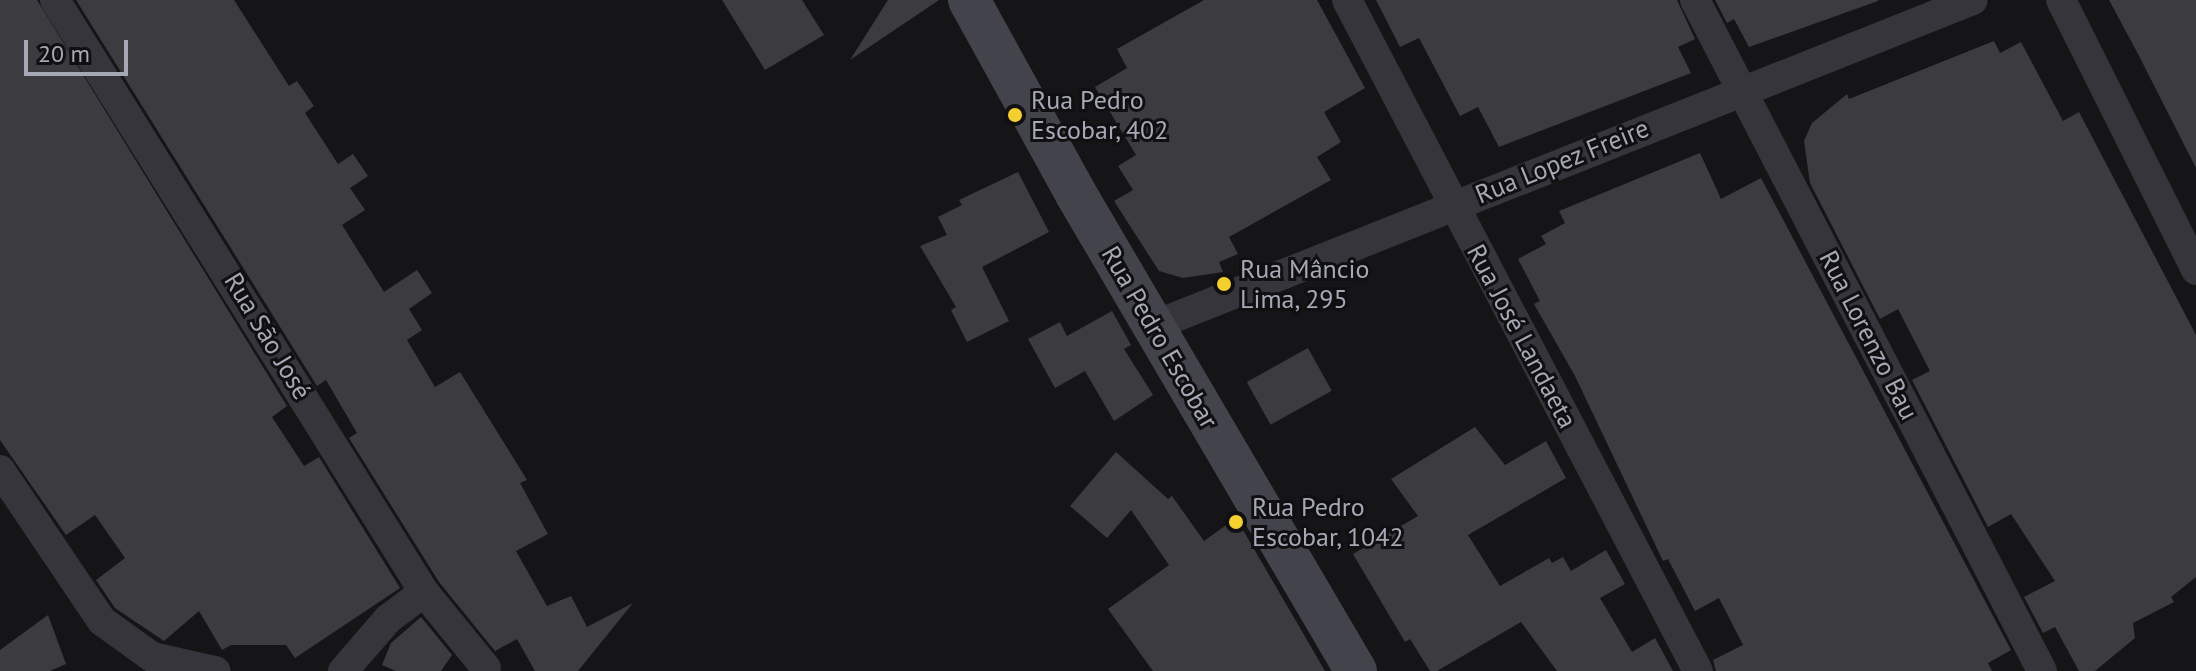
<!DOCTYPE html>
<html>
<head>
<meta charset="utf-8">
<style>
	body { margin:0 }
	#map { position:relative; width:2196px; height:671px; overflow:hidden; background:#151416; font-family:"PT Sans",sans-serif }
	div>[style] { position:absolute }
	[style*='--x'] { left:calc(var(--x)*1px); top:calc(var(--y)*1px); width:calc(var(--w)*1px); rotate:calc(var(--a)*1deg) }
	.building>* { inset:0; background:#3c3c40; transform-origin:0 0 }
	.minor>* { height:30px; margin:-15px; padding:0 15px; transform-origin:15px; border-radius:15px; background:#35353b }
	.secondary>* { height:42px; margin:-21px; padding:0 21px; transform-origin:21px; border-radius:21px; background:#43444b }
	.dots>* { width:22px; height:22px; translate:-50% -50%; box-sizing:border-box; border:4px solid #100f11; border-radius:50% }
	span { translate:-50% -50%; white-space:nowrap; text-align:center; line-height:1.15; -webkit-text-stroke:6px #100f11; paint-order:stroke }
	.poi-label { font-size:26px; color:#a6a8b6 }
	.left { translate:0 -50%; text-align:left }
	.street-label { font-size:26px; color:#a6a8b6 }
	.scale { position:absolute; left:24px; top:40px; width:104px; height:36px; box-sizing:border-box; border:4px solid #a6a8b6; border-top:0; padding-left:10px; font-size:24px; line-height:28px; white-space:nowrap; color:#a6a8b6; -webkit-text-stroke:6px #100f11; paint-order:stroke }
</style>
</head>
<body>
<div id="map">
	<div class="building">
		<i style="clip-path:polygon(0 0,37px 0,287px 406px,272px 417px,304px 466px,319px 457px,400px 588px,295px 658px,286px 645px,231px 645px,222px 650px,199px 611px,164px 641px,115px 608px,96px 580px,125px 558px,95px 515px,66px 535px,0 440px)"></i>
		<i style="clip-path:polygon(76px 0,234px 0,289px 86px,297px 81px,314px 106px,305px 113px,338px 164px,353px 154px,368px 176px,350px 188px,365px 210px,342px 225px,384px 292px,417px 270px,432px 293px,409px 309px,422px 330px,407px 340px,435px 387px,460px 372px,527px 480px,520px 483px,548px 534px,516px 551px,547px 606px,571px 596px,587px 627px,633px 603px,578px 671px,535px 671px,517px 639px,495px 651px,439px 582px,349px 438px,357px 433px,326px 380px,317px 386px)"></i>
		<i style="clip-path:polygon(722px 0,802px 0,824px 35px,765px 70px)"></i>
		<i style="clip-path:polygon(888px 0,939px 0,850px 60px)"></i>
		<i style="clip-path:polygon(1204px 0,1317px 0,1365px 88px,1324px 112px,1341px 142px,1317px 157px,1331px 180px,1229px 237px,1238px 254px,1219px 262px,1223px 272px,1183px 278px,1159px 271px,1114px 201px,1133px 190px,1118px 166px,1136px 155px,1095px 87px,1127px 68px,1117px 49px)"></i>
		<i style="clip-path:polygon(1376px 0,1677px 0,1695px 39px,1678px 47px,1691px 73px,1499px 147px,1478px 107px,1460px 116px,1419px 38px,1400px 47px)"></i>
		<i style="clip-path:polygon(1715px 0,1878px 0,1878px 1px,1749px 47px,1734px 19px,1727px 23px)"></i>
		<i style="clip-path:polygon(2109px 0,2196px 0,2196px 168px,2138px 54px)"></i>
		<i style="clip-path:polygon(1994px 41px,2000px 53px,2021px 42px,2063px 121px,2079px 112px,2196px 335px,2196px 577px,2171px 597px,2174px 602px,2133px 623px,2135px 638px,2095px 671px,2079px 671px,2055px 627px,2043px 633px,2024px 597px,2055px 581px,2011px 514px,1988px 527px,1912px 380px,1930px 371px,1898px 309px,1880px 319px,1810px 183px,1804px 141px,1812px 123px,1847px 94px,1849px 99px)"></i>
		<i style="clip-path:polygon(1700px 153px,1721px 199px,1761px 178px,2011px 650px,1988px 663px,1992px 671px,1716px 671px,1713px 660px,1743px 645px,1719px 598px,1695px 611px,1668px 559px,1663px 561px,1575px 376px,1534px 304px,1540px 301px,1518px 259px,1546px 244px,1541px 236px,1565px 223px,1559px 211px)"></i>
		<i style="clip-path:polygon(1018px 172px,1049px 232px,982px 267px,1009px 321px,967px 342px,951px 310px,956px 307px,920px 246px,947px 235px,938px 217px,962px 205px,959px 200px)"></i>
		<i style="clip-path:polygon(1112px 311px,1131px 345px,1124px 349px,1153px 395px,1114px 421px,1085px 371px,1055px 388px,1028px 339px,1060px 322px,1067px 336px)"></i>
		<i style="left:1308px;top:348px;width:49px;height:70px;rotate:61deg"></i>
		<i style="clip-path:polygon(1475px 427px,1505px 465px,1546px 441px,1566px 478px,1468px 535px,1500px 586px,1549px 558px,1552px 563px,1563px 557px,1571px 571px,1606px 550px,1625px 584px,1600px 598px,1632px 652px,1655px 638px,1673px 671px,1557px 671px,1521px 622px,1437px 671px,1430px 671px,1410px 639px,1405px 642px,1353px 554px,1418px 516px,1391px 479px)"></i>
		<i style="clip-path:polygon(1116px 452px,1168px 499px,1172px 496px,1204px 541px,1236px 518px,1325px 671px,1153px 671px,1108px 609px,1169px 565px,1131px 510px,1107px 538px,1070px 506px)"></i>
		<i style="clip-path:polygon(48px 615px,66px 664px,50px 671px,0 671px,0 650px)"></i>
		<i style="clip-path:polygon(421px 617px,452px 655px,441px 671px,396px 671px,382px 665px,391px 643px)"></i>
	</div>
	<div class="minor">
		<i style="--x:55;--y:0;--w:698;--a:58.06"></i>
		<i style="--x:424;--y:592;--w:98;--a:50.8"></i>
		<i style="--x:1347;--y:0;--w:757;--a:62.39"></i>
		<i style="--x:1695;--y:0;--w:755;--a:62.65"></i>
		<i style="--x:2061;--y:0;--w:302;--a:63.4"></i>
		<i style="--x:1153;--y:326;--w:882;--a:-21.68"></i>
		<i style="--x:0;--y:470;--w:182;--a:56"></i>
		<i style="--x:102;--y:621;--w:62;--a:35.8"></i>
		<i style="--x:152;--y:657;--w:65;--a:12.5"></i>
		<i style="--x:343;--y:671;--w:69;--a:-49.1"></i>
		<i style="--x:388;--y:619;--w:45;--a:-36.9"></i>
	</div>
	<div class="secondary">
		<i style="--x:969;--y:0;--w:222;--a:61.1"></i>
		<i style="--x:1076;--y:194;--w:553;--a:59.59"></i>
	</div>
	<div class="dots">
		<i style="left:1015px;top:115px;background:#f3d030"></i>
		<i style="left:1224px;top:284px;background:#f3d030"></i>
		<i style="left:1236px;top:522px;background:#f3d030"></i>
	</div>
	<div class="poi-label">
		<span class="left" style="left:1031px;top:115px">Rua Pedro<br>Escobar, 402</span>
		<span class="left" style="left:1240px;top:284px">Rua Mâncio<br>Lima, 295</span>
		<span class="left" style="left:1252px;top:522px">Rua Pedro<br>Escobar, 1042</span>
	</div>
	<div class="street-label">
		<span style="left:1562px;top:161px;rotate:-22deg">Rua Lopez Freire</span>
		<span style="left:1869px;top:335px;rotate:63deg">Rua Lorenzo Bau</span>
		<span style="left:268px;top:336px;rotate:59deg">Rua São José</span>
		<span style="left:1522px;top:336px;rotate:62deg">Rua José Landaeta</span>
		<span style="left:1160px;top:337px;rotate:60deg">Rua Pedro Escobar</span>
	</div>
	<div class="scale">20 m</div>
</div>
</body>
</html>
